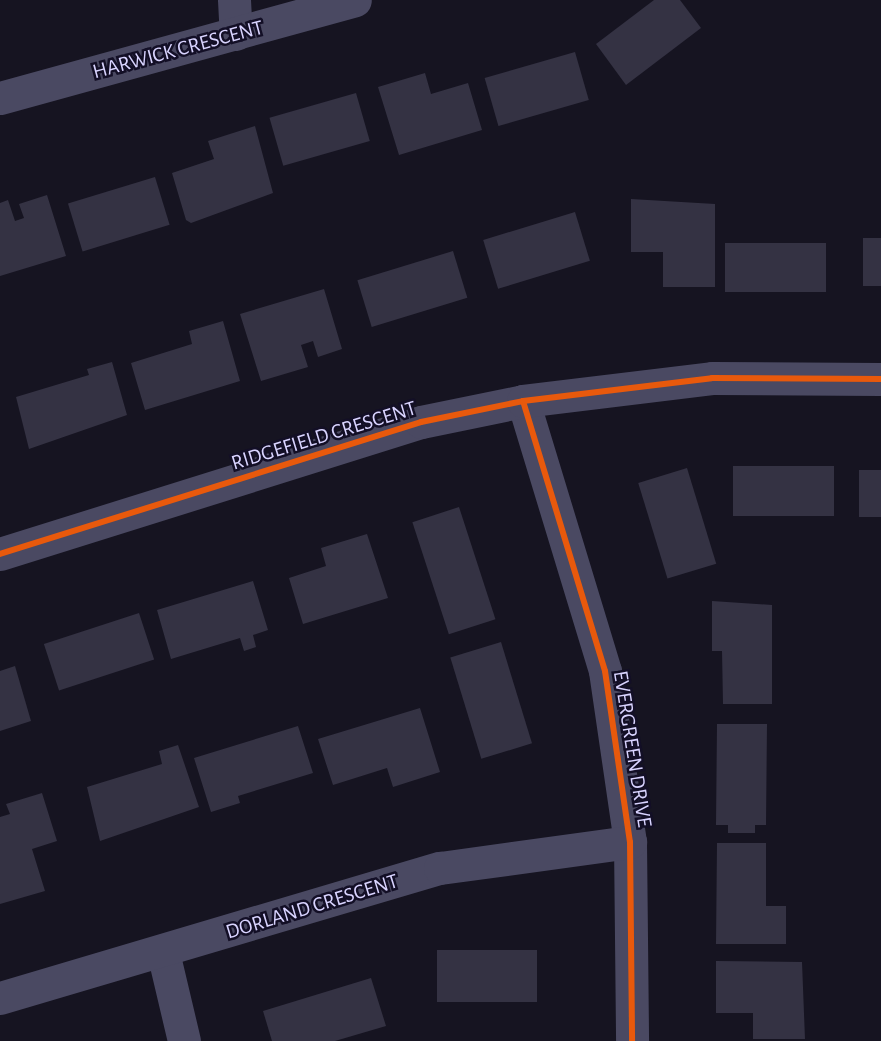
<!DOCTYPE html>
<html>
<head>
<meta charset="utf-8">
<style>
	body { margin:0 }
	#map { position:relative; width:881px; height:1041px; overflow:hidden; background:#161421; font-family:"Alegreya Sans",sans-serif }
	div>[style] { position:absolute }
	[style*='--x'] { left:calc(var(--x)*1px); top:calc(var(--y)*1px); width:calc(var(--w)*1px); rotate:calc(var(--a)*1deg) }
	.building>* { inset:0; background:#343243; transform-origin:0 0 }
	.minor>* { height:33px; margin:-16.5px; padding:0 16.5px; transform-origin:16.5px; border-radius:16.5px; background:#4a4962 }
	.cycleway>* { height:6px; margin:-3px; padding:0 3px; transform-origin:3px; border-radius:3px; background:#e8590c }
	span { translate:-50% -50%; white-space:nowrap; text-align:center; line-height:1.15; -webkit-text-stroke:5px #130f26; paint-order:stroke }
	.street-label { font-size:21px; color:#d9d4ff }
</style>
</head>
<body>
<div id="map">
	<div class="building">
		<i style="clip-path:polygon(654px 0,680px 0,701px 28px,626px 85px,596px 44px)"></i>
		<i style="left:575px;top:52px;width:50px;height:94px;rotate:74deg"></i>
		<i style="clip-path:polygon(425px 73px,431px 94px,468px 83px,482px 130px,399px 155px,378px 87px)"></i>
		<i style="left:356px;top:93px;width:50px;height:90px;rotate:74deg"></i>
		<i style="clip-path:polygon(255px 126px,273px 193px,191px 223px,186px 220px,172px 173px,214px 159px,208px 141px)"></i>
		<i style="left:155px;top:177px;width:50px;height:91px;rotate:73deg"></i>
		<i style="clip-path:polygon(47px 195px,66px 256px,0 276px,0 203px,8px 200px,15px 221px,24px 218px,19px 204px)"></i>
		<i style="clip-path:polygon(631px 199px,715px 204px,715px 287px,663px 287px,663px 252px,631px 252px)"></i>
		<i style="left:575px;top:212px;width:51px;height:96px;rotate:73deg"></i>
		<i style="left:863px;top:238px;width:18px;height:48px"></i>
		<i style="left:725px;top:243px;width:101px;height:49px"></i>
		<i style="left:453px;top:251px;width:49px;height:100px;rotate:73deg"></i>
		<i style="clip-path:polygon(324px 289px,342px 349px,318px 357px,313px 341px,301px 345px,308px 367px,261px 381px,240px 314px)"></i>
		<i style="clip-path:polygon(223px 321px,240px 381px,145px 410px,131px 363px,192px 344px,189px 331px)"></i>
		<i style="clip-path:polygon(112px 362px,127px 415px,29px 449px,16px 397px,89px 375px,87px 369px)"></i>
		<i style="left:733px;top:466px;width:101px;height:50px"></i>
		<i style="left:687px;top:468px;width:100px;height:51px;rotate:73deg"></i>
		<i style="left:859px;top:470px;width:22px;height:47px"></i>
		<i style="left:459px;top:507px;width:118px;height:49px;rotate:72deg"></i>
		<i style="clip-path:polygon(367px 534px,388px 598px,303px 624px,289px 578px,326px 566px,321px 548px)"></i>
		<i style="clip-path:polygon(253px 581px,268px 630px,253px 635px,256px 647px,244px 651px,240px 638px,171px 659px,157px 610px)"></i>
		<i style="clip-path:polygon(712px 601px,772px 605px,772px 704px,723px 704px,722px 651px,712px 651px)"></i>
		<i style="left:139px;top:613px;width:49px;height:100px;rotate:72deg"></i>
		<i style="left:501px;top:642px;width:106px;height:53px;rotate:73deg"></i>
		<i style="clip-path:polygon(15px 666px,31px 721px,0 731px,0 671px)"></i>
		<i style="clip-path:polygon(420px 708px,440px 772px,393px 787px,387px 768px,333px 785px,318px 739px)"></i>
		<i style="clip-path:polygon(717px 724px,767px 724px,766px 825px,755px 825px,755px 833px,728px 833px,728px 825px,716px 825px)"></i>
		<i style="clip-path:polygon(298px 726px,313px 773px,238px 796px,240px 803px,211px 812px,194px 758px)"></i>
		<i style="clip-path:polygon(178px 745px,199px 807px,100px 841px,87px 787px,162px 764px,159px 751px)"></i>
		<i style="clip-path:polygon(42px 793px,57px 841px,32px 849px,45px 891px,0 904px,0 817px,10px 814px,6px 804px)"></i>
		<i style="clip-path:polygon(717px 843px,766px 843px,766px 906px,786px 906px,786px 944px,716px 944px)"></i>
		<i style="left:437px;top:950px;width:100px;height:52px"></i>
		<i style="clip-path:polygon(716px 961px,802px 962px,805px 1039px,753px 1039px,753px 1013px,716px 1013px)"></i>
		<i style="clip-path:polygon(371px 978px,386px 1026px,335px 1041px,272px 1041px,263px 1011px)"></i>
	</div>
	<div class="minor">
		<i style="--x:234;--y:0;--w:34;--a:87"></i>
		<i style="--x:0;--y:98;--w:368;--a:-15.4"></i>
		<i style="--x:523;--y:401;--w:282;--a:73.1"></i>
		<i style="--x:605;--y:671;--w:173;--a:81.7"></i>
		<i style="--x:630;--y:842;--w:199;--a:89.4"></i>
		<i style="--x:0;--y:554;--w:441;--a:-17.4"></i>
		<i style="--x:421;--y:422;--w:104;--a:-11.6"></i>
		<i style="--x:523;--y:401;--w:190;--a:-6.9"></i>
		<i style="--x:712;--y:378;--w:169;--a:0.3"></i>
		<i style="--x:163;--y:952;--w:91;--a:76.7"></i>
		<i style="--x:0;--y:998;--w:459;--a:-16.5"></i>
		<i style="--x:440;--y:868;--w:192;--a:-7.8"></i>
	</div>
	<div class="cycleway">
		<i style="--x:523;--y:401;--w:282;--a:73.1"></i>
		<i style="--x:605;--y:671;--w:173;--a:81.7"></i>
		<i style="--x:630;--y:842;--w:199;--a:89.4"></i>
		<i style="--x:0;--y:554;--w:441;--a:-17.4"></i>
		<i style="--x:421;--y:422;--w:104;--a:-11.6"></i>
		<i style="--x:523;--y:401;--w:190;--a:-6.9"></i>
		<i style="--x:712;--y:378;--w:169;--a:0.3"></i>
	</div>
	<div class="street-label">
		<span style="left:178px;top:50px;rotate:-15deg">HARWICK CRESCENT</span>
		<span style="left:324px;top:436px;rotate:-17deg">RIDGEFIELD CRESCENT</span>
		<span style="left:632px;top:749px;rotate:81deg">EVERGREEN DRIVE</span>
		<span style="left:312px;top:907px;rotate:-17deg">DORLAND CRESCENT</span>
	</div>
</div>
</body>
</html>
